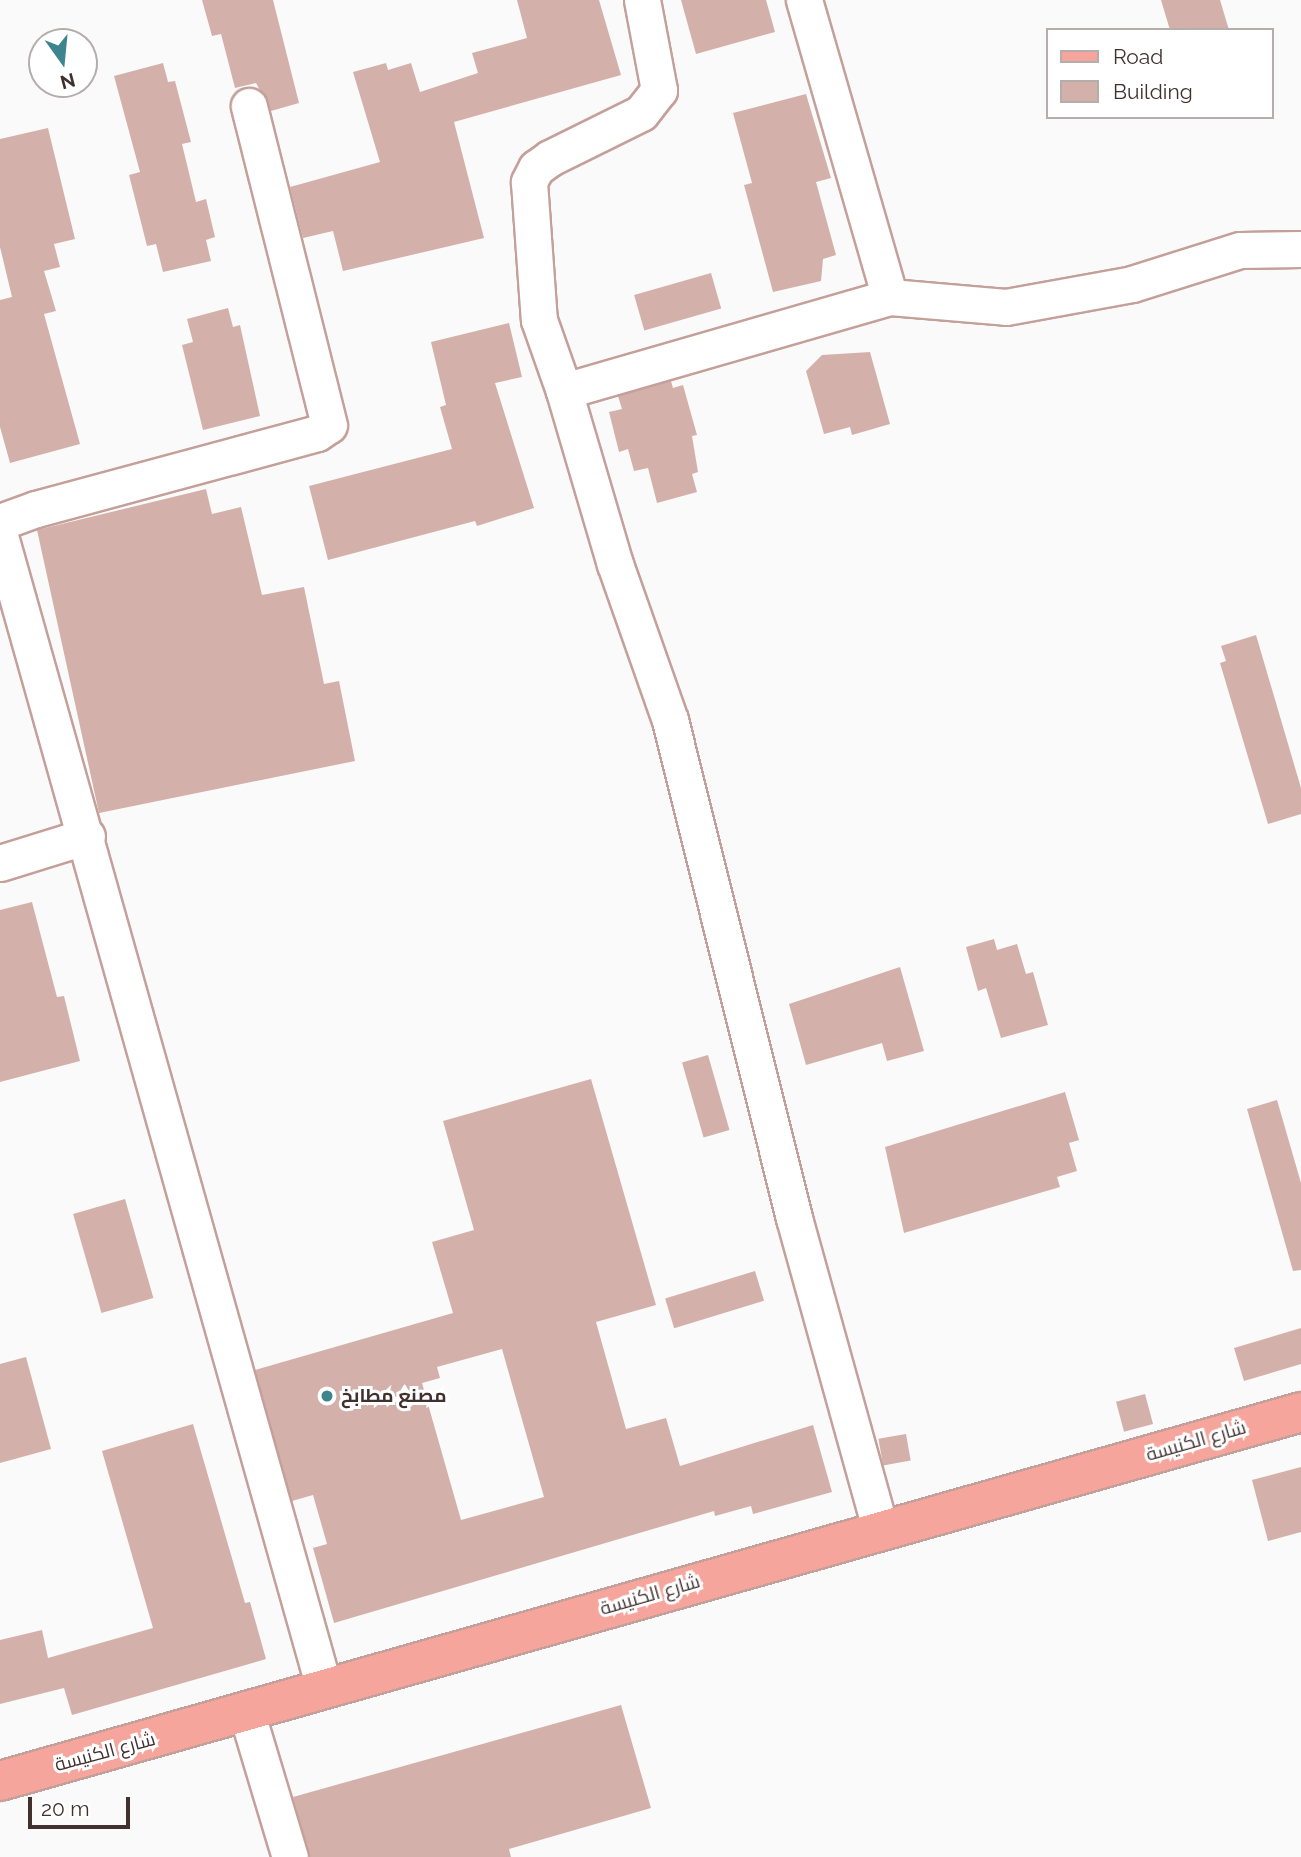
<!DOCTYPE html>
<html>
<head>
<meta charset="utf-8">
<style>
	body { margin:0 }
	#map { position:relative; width:1301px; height:1857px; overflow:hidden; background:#fafafa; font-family:Raleway,Cairo,sans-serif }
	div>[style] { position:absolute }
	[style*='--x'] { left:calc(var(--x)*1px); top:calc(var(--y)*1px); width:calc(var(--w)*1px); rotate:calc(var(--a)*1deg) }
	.building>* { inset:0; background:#d4b0aa; transform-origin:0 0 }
	.roads { filter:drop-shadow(2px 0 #c4a09a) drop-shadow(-2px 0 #c4a09a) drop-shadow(0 2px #c4a09a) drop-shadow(0 -2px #c4a09a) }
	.minor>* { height:35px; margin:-17.5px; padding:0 17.5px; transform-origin:17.5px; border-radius:17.5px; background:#fff }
	.major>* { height:38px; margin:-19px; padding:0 19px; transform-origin:19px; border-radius:19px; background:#f5a59c }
	.dots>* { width:19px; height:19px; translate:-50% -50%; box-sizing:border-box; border:4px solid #fff; border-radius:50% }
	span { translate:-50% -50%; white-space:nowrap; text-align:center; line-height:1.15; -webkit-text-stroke:6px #fff; paint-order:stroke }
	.poi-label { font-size:19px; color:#40312f; font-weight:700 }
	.left { translate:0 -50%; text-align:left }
	.street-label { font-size:19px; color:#40312f }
	.legend { position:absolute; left:1046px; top:28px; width:228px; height:91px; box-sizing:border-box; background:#fff; border:2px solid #b3adac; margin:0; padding:9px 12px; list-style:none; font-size:21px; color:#40312f }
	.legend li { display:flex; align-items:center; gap:14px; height:35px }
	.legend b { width:35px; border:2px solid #b3adac }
	.north { position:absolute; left:28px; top:28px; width:70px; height:70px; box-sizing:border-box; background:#fff; border:2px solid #b3adac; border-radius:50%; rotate:165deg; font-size:19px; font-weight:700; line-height:28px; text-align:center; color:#40312f }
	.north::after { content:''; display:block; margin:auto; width:24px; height:32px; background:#3e848f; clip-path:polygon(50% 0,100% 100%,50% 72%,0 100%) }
	.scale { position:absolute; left:28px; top:1797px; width:102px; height:32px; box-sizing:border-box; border:4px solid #40312f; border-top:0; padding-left:9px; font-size:21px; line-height:24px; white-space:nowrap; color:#40312f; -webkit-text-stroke:5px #fff; paint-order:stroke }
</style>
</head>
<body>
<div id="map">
	<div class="building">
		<i style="clip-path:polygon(202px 0,273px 0,299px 103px,271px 111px,256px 83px,235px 88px,221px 34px,212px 36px)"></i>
		<i style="clip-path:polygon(517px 0,599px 0,621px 75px,454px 122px,484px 238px,343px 271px,333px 231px,303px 238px,290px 187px,380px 162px,353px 72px,386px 63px,388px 70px,411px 63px,420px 92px,478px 73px,472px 53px,527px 38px)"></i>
		<i style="clip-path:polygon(681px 0,766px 0,775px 32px,696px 54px)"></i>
		<i style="clip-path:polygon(1161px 0,1220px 0,1229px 30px,1170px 30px)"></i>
		<i style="clip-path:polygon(163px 63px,168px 82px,175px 81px,191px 142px,182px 144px,196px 202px,206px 199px,215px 237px,206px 240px,211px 261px,163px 272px,156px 244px,147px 246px,129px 175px,140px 172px,114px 76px)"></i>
		<i style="clip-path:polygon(806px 94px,831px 178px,816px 182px,836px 255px,823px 259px,821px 281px,773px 292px,744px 185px,752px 183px,733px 113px)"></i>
		<i style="clip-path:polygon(48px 128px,75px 239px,54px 244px,60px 267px,44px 271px,56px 311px,44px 314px,80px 444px,10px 463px,0 427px,0 300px,12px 297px,0 247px,0 139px)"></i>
		<i style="left:711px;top:273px;width:37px;height:80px;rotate:74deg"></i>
		<i style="clip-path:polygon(228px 308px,233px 327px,240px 325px,260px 416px,203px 430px,182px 345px,193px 342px,187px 319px)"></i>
		<i style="clip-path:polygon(509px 323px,522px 377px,495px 383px,534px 508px,477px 526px,475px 521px,328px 560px,309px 486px,452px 449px,440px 407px,446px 405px,431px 342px)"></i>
		<i style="clip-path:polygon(870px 352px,890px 424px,852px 435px,850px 427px,824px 434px,806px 371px,822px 355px)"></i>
		<i style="clip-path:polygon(671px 381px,673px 388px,683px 385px,697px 435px,692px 436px,698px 472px,692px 474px,697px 492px,657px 503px,648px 468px,634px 471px,628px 449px,619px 452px,609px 412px,622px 409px,618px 396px)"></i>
		<i style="clip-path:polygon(206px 489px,212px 514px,241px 507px,262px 595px,304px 587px,324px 684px,339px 681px,355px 761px,99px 813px,37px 530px)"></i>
		<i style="clip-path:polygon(1256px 635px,1301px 788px,1301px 814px,1268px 824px,1220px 663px,1226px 661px,1221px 646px)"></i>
		<i style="clip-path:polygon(32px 902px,57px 997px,64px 996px,80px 1061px,0 1082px,0 910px)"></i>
		<i style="clip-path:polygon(994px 939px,997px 950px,1017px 944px,1026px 974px,1033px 972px,1048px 1025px,1001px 1038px,986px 988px,978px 991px,966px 947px)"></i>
		<i style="clip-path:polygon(900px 967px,924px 1051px,887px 1061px,882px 1043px,806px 1065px,789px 1004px)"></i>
		<i style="left:708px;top:1055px;width:78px;height:27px;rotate:74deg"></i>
		<i style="clip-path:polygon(evenodd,591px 1079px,656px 1305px,596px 1322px,626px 1429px,666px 1418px,680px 1466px,813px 1425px,832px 1492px,753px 1514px,751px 1506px,715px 1516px,714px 1511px,334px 1623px,313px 1548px,327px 1544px,313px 1495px,292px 1501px,255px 1370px,453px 1313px,432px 1242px,474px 1230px,443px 1121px,591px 1079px,502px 1349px,544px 1497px,461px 1520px,422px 1383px,440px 1378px,437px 1367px,502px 1349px)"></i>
		<i style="clip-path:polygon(1065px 1092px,1079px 1140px,1069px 1143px,1077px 1171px,1057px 1177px,1060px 1187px,904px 1233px,885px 1147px)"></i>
		<i style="clip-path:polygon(1277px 1100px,1301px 1183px,1301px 1270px,1293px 1271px,1247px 1109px)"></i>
		<i style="left:125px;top:1199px;width:103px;height:54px;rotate:74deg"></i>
		<i style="left:755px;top:1271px;width:31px;height:94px;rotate:73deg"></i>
		<i style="clip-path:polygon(1301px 1328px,1301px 1364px,1244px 1381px,1234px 1348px)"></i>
		<i style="clip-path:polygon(26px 1357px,51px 1449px,0 1463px,0 1364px)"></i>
		<i style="left:1145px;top:1394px;width:31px;height:30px;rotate:75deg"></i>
		<i style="clip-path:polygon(193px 1424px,245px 1603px,250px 1602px,266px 1659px,72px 1715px,64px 1688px,0 1704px,0 1640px,42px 1630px,48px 1658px,153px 1628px,102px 1451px)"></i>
		<i style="left:906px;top:1434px;width:27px;height:28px;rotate:80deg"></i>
		<i style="clip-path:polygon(1301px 1467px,1301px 1532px,1268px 1541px,1252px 1480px)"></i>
		<i style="clip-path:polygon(621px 1705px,651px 1808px,509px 1849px,511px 1857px,310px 1857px,293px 1797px)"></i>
	</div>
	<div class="roads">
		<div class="minor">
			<i style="--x:642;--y:0;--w:92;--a:79.3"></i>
			<i style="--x:659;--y:90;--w:29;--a:128"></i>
			<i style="--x:641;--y:113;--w:102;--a:153.7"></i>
			<i style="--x:550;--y:158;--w:17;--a:144"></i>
			<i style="--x:536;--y:168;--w:16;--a:117"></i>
			<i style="--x:529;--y:182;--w:138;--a:85.9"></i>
			<i style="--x:539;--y:320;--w:75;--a:70.6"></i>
			<i style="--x:564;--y:391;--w:339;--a:-16.1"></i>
			<i style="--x:890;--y:297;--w:116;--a:4.9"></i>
			<i style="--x:1006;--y:307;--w:128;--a:-10.3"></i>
			<i style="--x:1132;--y:284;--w:113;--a:-17.5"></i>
			<i style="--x:1240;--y:250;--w:61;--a:-0.9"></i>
			<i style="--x:804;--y:0;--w:309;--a:73.9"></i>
			<i style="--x:564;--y:391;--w:180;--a:73.6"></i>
			<i style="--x:615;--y:564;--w:165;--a:70.6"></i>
			<i style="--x:670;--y:720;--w:513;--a:76.02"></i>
			<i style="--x:794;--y:1218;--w:323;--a:74.5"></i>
			<i style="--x:0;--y:522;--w:38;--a:-20"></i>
			<i style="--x:36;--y:509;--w:291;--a:-15.1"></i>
			<i style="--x:317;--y:433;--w:14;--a:-34"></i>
			<i style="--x:329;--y:425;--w:329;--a:-104.1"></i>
			<i style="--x:0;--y:536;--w:1197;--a:74.29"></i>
			<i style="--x:0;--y:863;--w:91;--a:-17.2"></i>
			<i style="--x:247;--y:1714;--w:149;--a:73.3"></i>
		</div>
		<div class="major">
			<i style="--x:0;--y:1781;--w:1352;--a:-15.83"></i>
		</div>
	</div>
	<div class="dots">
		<i style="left:327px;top:1396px;background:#3e848f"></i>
	</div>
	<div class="poi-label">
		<span class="left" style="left:341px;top:1396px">مصنع مطابخ</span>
	</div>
	<div class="street-label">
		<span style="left:1196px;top:1441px;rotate:-16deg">شارع الكنيسة</span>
		<span style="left:650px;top:1595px;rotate:-16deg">شارع الكنيسة</span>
		<span style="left:105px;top:1752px;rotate:-15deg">شارع الكنيسة</span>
	</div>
	<ul class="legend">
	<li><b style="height:9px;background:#f5a59c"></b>Road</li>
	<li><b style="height:19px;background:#d4b0aa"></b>Building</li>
	</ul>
	<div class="north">N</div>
	<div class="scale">20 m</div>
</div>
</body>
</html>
